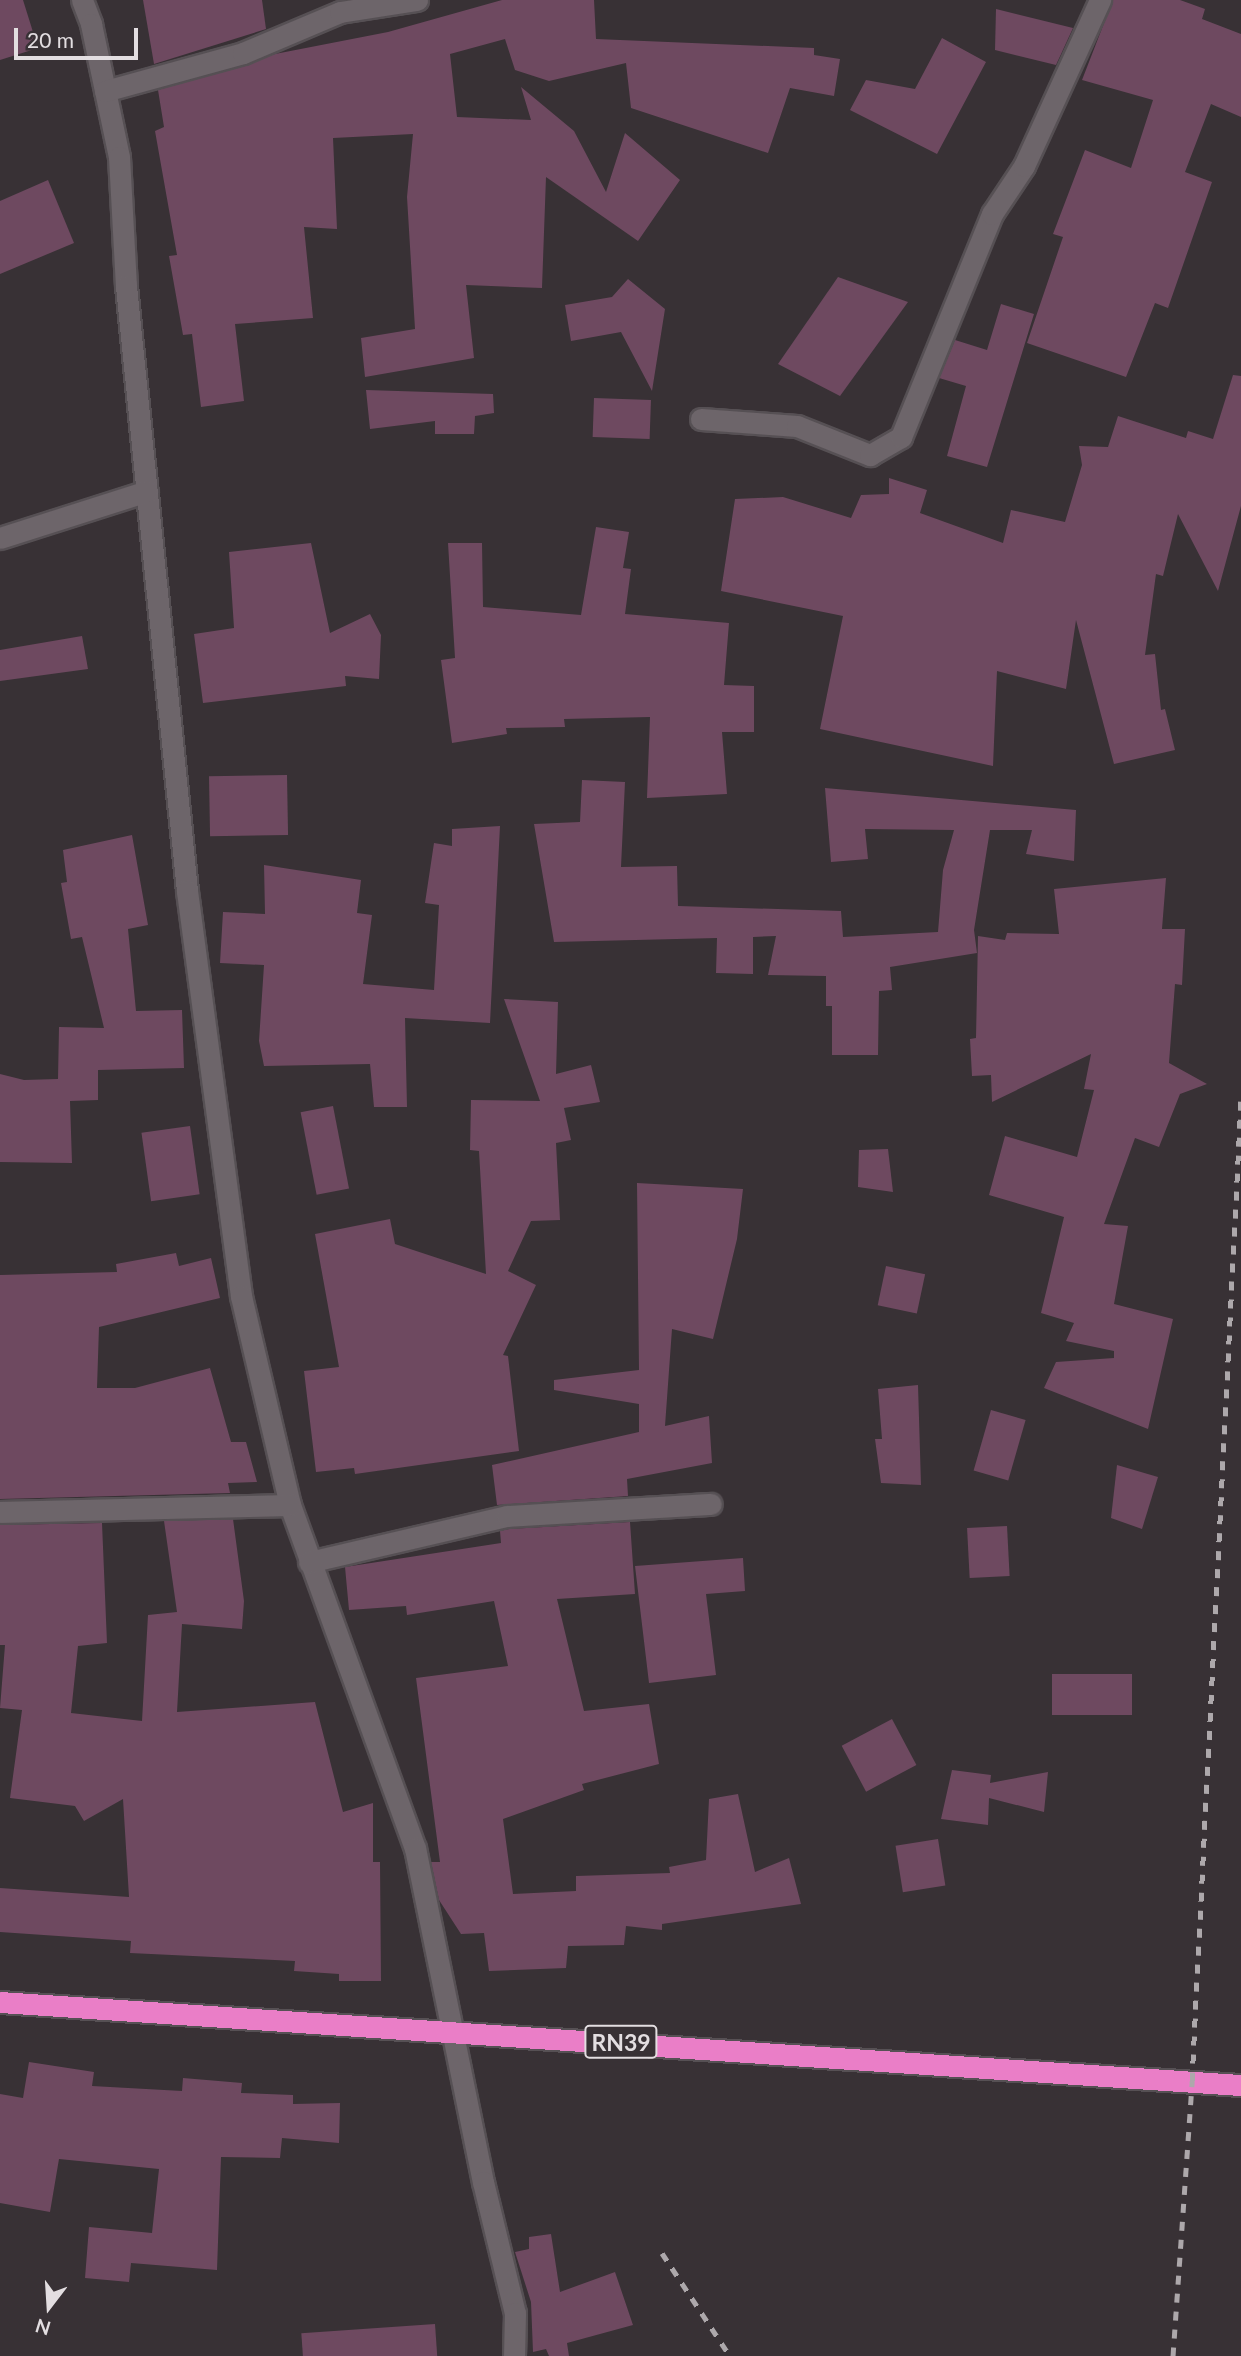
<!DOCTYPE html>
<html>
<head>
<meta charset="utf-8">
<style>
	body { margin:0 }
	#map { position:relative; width:1241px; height:2356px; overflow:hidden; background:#383135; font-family:Lato,sans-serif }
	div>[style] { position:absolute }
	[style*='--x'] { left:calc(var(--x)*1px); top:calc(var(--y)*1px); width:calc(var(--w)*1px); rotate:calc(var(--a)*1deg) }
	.building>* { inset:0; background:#6e4960; transform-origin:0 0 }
	.roads { filter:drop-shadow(2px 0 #565054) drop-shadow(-2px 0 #565054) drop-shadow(0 2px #565054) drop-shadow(0 -2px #565054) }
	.minor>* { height:21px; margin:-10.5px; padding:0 10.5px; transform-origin:10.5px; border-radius:10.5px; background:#6d656a }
	.highway>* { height:21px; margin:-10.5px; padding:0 10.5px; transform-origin:10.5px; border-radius:10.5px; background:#ea7ec7 }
	.rail>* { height:5px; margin-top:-2.5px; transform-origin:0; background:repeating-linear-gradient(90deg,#ada8ab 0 9px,transparent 0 18px) }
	span { translate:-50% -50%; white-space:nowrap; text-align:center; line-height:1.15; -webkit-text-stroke:5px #383135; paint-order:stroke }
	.shield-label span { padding:2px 5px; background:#383135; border:2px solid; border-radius:5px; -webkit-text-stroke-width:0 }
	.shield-label { font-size:23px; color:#e3dee1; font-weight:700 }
	.north { position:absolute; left:14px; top:2272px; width:70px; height:70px; -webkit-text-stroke:5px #383135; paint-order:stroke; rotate:197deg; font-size:19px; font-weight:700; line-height:28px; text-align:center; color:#e3dee1 }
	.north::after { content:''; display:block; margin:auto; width:24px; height:32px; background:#e3dee1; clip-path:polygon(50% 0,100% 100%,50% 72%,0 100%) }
	.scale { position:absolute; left:14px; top:28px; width:124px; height:32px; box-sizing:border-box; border:4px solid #e3dee1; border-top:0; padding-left:9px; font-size:21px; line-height:24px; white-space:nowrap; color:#e3dee1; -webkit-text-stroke:5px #383135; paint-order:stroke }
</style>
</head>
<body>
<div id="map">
	<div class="building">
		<i style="clip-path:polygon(0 0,23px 0,38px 48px,0 60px)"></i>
		<i style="clip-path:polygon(143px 0,262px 0,266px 29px,154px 64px)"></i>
		<i style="clip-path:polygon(502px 0,594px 0,596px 39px,814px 48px,814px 55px,840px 59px,834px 96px,790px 88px,768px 153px,631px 108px,626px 63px,549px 81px,515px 70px,505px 39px,450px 54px,457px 117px,531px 120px,521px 87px,574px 131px,606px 192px,625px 133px,680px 180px,638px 241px,546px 177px,542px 288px,466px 285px,474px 358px,365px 377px,361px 338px,415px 329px,407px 197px,413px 134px,333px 138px,337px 229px,304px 227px,313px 318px,235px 324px,244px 401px,201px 407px,192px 334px,183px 335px,169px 256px,177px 255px,155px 131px,164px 127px,158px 90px,275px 54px,388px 32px)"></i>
		<i style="clip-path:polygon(1113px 0,1180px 0,1205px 9px,1202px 19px,1241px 34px,1241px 117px,1211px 104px,1185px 172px,1212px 182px,1168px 308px,1155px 303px,1126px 377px,1027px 343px,1063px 237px,1053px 234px,1085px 150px,1131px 168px,1153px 100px,1082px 80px)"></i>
		<i style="clip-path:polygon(996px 9px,1073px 28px,1056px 65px,995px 50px)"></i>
		<i style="clip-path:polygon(942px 38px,986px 62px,937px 154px,850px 110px,866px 80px,915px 89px)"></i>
		<i style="clip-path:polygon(48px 180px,74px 243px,0 274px,0 201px)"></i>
		<i style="clip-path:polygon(838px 277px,908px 302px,840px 396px,778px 364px)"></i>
		<i style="clip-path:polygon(628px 279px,665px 309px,652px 391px,621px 332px,571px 341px,565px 305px,612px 297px)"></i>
		<i style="clip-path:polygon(1001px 304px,1034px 314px,987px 467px,947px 456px,966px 386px,939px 378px,955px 340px,987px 350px)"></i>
		<i style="clip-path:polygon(1233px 375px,1241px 376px,1241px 506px,1218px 591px,1178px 514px,1163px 576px,1156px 574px,1145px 655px,1155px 654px,1161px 710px,1165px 709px,1175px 750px,1114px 764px,1076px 620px,1066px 689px,997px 671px,993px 766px,820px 729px,843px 616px,721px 591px,735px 499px,783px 497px,851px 518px,861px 495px,889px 494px,889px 478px,927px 490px,920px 513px,1003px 543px,1011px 510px,1065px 522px,1082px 465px,1079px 446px,1108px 447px,1118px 416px,1186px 438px,1188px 431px,1213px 439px)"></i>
		<i style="clip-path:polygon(366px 390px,493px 394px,494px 413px,475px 416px,474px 434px,435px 434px,435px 421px,370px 429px)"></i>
		<i style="left:594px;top:398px;width:57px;height:39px;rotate:2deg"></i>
		<i style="clip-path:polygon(596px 527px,629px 532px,623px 568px,631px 569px,625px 614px,729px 623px,724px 685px,754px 686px,754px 732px,722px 732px,727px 794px,647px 798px,650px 717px,564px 719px,565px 727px,506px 728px,507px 734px,452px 743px,441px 660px,455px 658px,448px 543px,482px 543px,483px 607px,581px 615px)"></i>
		<i style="clip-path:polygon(311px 543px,330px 633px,370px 614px,381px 635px,379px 679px,345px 676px,346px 686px,203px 703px,194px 634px,234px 628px,229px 552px)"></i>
		<i style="clip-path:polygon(82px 636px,88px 669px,0 681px,0 650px)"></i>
		<i style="left:287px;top:775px;width:60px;height:78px;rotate:89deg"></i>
		<i style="clip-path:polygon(582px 780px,625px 782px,621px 867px,677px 866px,678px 906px,841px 911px,843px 937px,938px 932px,943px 870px,954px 830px,865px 829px,868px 859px,831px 862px,825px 788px,1076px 810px,1074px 861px,1026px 854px,1032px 830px,990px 830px,974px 930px,977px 953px,890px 967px,892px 990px,879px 991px,878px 1055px,832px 1055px,832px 1006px,826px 1006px,826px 976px,768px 975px,776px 936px,753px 937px,753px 974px,716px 973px,717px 938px,554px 942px,534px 824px,580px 822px)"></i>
		<i style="clip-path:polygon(500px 826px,490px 1023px,405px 1018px,407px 1107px,374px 1107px,370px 1064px,264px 1066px,259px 1041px,264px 965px,220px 963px,223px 912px,265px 914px,264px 865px,361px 880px,357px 913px,372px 915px,363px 984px,434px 990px,439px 905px,425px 903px,434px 843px,452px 846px,452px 829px)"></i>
		<i style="clip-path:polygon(132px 835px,148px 925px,128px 929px,136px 1011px,182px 1010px,184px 1068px,98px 1070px,98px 1100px,70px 1101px,72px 1163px,0 1162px,0 1074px,24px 1080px,58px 1079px,59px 1027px,104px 1028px,82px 937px,71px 939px,61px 883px,67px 882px,63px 850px)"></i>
		<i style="clip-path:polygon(1166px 878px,1162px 929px,1185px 929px,1182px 985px,1175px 984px,1169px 1063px,1207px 1084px,1180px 1094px,1159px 1147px,1135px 1138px,1104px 1224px,1128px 1226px,1114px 1304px,1173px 1319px,1148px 1429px,1044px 1388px,1056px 1362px,1114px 1358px,1114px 1351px,1066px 1341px,1074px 1323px,1041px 1313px,1064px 1217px,989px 1195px,1005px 1136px,1077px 1157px,1094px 1090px,1084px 1089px,1091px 1054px,992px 1102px,991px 1075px,972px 1076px,970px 1039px,976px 1038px,978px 936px,1005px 940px,1007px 933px,1059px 934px,1054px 889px)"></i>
		<i style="clip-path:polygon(504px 999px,558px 1002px,556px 1074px,591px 1065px,600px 1102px,564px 1108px,571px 1140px,556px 1143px,560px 1220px,531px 1221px,508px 1271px,536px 1285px,503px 1355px,508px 1356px,519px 1451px,355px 1474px,354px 1468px,316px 1472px,304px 1371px,339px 1367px,315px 1234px,390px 1219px,395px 1244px,486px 1274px,479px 1151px,470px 1150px,471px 1100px,540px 1101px)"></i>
		<i style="left:333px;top:1106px;width:84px;height:33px;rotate:79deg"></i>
		<i style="left:190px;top:1126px;width:69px;height:49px;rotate:82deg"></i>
		<i style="clip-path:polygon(888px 1149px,893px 1192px,858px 1187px,859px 1150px)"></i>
		<i style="clip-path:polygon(637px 1183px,743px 1189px,737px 1239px,713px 1339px,672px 1329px,665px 1426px,709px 1416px,712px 1463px,627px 1479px,628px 1496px,497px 1505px,492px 1465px,639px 1432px,639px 1404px,554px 1390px,554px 1380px,639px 1370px)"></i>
		<i style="clip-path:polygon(176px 1253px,179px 1266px,211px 1258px,220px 1298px,99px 1327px,97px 1388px,135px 1388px,210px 1368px,231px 1442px,246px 1442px,257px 1482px,228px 1483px,230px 1493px,0 1499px,0 1275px,117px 1272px,116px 1264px)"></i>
		<i style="left:886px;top:1266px;width:40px;height:40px;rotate:12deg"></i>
		<i style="clip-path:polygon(918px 1385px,921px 1485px,881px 1483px,875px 1439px,882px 1439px,878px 1389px)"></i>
		<i style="left:991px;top:1410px;width:36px;height:63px;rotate:16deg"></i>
		<i style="clip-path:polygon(1117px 1465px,1158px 1477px,1142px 1529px,1111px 1518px)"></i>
		<i style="clip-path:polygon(233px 1519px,244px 1601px,242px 1629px,182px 1624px,177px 1712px,315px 1702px,343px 1812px,373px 1803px,373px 1862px,380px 1862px,381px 1981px,339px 1981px,339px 1974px,294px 1971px,295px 1961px,130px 1953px,131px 1941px,0 1932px,0 1888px,129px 1897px,123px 1799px,84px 1821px,75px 1806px,10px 1798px,22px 1710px,0 1708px,5px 1645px,0 1645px,0 1525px,102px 1523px,107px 1643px,78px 1646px,71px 1713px,142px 1721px,148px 1615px,177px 1612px,164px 1521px)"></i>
		<i style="clip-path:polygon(630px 1522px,635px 1594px,557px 1599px,584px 1711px,649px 1704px,659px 1764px,582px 1784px,584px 1790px,503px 1819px,513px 1894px,576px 1891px,576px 1876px,670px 1873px,669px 1867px,706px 1860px,709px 1799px,738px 1794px,755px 1872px,789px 1858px,801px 1904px,662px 1924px,662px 1930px,626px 1926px,624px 1945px,568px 1946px,566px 1968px,489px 1971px,484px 1933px,461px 1934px,439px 1900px,431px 1862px,440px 1862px,416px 1678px,508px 1666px,494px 1601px,407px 1615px,406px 1606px,349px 1610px,345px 1567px,501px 1543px,500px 1531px,509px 1529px)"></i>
		<i style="left:1007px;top:1526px;width:50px;height:40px;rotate:87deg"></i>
		<i style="clip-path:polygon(743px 1558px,745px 1591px,706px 1594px,716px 1675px,649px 1683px,635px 1566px)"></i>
		<i style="left:1052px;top:1674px;width:80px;height:41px"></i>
		<i style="left:892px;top:1719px;width:52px;height:57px;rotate:62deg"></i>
		<i style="clip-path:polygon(952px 1770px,991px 1775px,990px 1783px,1048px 1772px,1044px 1812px,989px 1798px,988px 1825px,941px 1819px)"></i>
		<i style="left:938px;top:1839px;width:47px;height:43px;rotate:81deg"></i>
		<i style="clip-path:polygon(29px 2062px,94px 2072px,92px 2086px,182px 2091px,183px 2078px,242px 2083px,241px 2093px,293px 2095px,293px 2104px,340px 2103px,339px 2143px,282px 2138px,280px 2158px,221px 2157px,217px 2270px,131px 2263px,129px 2282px,85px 2278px,89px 2227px,152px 2233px,159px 2169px,59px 2159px,50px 2212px,0 2203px,0 2094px,23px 2098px)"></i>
		<i style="clip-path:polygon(551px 2234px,560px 2292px,615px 2272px,633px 2325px,567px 2343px,569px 2356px,549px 2356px,546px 2349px,533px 2352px,531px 2302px,515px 2252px,529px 2249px,529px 2237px)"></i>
		<i style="left:435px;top:2324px;width:32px;height:134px;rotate:86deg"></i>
	</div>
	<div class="roads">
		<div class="minor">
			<i style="--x:82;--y:0;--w:26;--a:69"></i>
			<i style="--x:91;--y:24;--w:136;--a:78.1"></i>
			<i style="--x:119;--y:157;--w:129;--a:86.9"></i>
			<i style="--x:126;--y:286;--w:608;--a:84.24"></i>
			<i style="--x:187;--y:891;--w:409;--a:82.4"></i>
			<i style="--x:241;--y:1296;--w:215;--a:76.8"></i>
			<i style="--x:290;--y:1505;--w:365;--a:70"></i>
			<i style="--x:415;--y:1848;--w:341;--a:78.5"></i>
			<i style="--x:483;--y:2182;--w:135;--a:76.3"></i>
			<i style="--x:515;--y:2313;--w:43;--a:91.3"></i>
			<i style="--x:105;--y:91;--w:143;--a:-15.4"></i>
			<i style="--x:243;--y:53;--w:105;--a:-22.9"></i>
			<i style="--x:340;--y:12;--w:78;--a:-8.9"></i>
			<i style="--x:701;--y:419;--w:96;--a:4.2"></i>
			<i style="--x:797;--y:426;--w:79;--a:21.7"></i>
			<i style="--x:870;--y:455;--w:36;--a:-30"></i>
			<i style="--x:901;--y:437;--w:241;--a:-67.8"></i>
			<i style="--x:992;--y:214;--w:58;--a:-56.3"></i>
			<i style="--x:1024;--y:166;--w:183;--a:-65.4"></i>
			<i style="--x:0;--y:538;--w:154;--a:-17.7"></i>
			<i style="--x:0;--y:1512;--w:290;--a:-1.4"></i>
			<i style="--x:309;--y:1562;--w:203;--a:-13.1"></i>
			<i style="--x:507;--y:1516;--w:204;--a:-3.4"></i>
		</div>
		<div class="highway">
			<i style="--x:0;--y:2002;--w:1244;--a:3.83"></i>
		</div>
	</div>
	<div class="rail">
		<i style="--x:662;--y:2253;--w:123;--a:56.6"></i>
		<i style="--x:1173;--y:2356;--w:276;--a:-86"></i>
		<i style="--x:1192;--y:2081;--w:982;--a:-87.14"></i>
	</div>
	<div class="shield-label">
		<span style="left:621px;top:2042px">RN39</span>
	</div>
	<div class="north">N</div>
	<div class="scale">20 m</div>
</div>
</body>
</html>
